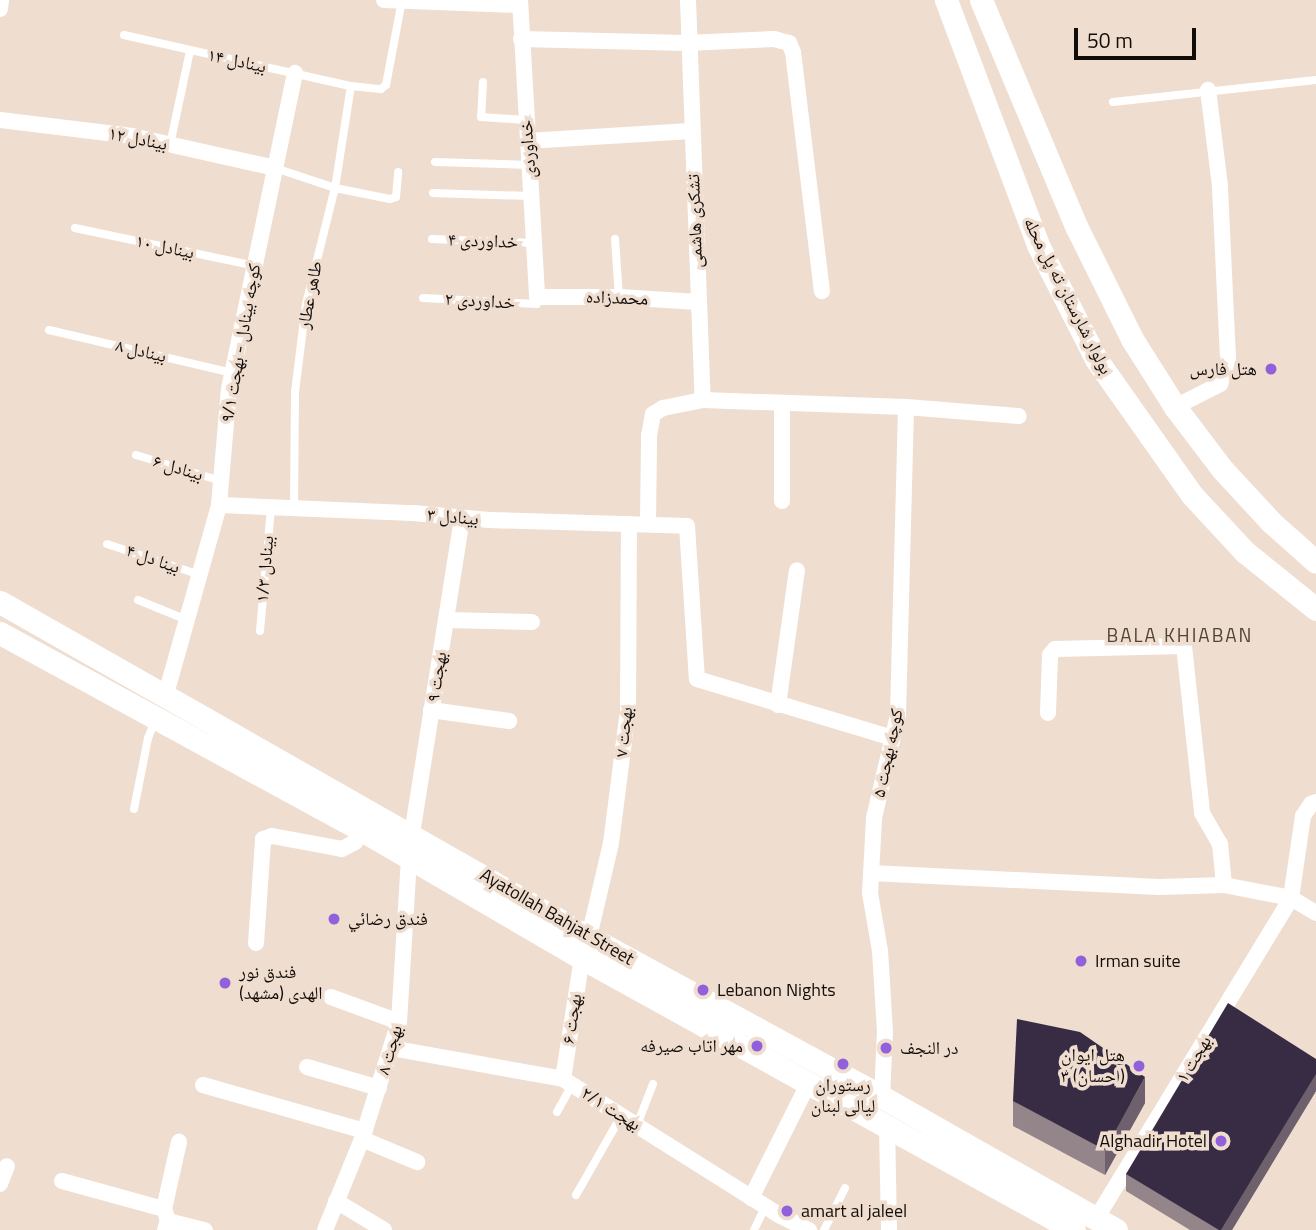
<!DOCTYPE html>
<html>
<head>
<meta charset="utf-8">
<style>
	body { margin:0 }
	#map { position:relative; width:1316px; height:1230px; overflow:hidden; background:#efded0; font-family:"Titillium Web","Noto Naskh Arabic",sans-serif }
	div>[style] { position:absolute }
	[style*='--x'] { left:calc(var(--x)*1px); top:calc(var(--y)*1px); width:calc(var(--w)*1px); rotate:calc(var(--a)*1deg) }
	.lane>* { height:8px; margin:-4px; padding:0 4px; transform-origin:4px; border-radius:4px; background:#fff }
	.street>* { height:16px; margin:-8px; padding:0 8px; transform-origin:8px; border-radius:8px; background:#fff }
	.secondary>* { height:23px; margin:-11.5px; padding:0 11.5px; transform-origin:11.5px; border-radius:11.5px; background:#fff }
	.wall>* { inset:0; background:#93858a }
	.shaded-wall>* { inset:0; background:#6e616d }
	.building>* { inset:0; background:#372c43 }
	.dots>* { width:19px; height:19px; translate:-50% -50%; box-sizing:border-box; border:4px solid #efded0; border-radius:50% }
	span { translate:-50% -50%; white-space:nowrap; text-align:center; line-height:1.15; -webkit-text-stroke:7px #efded0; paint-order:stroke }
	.street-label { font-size:18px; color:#130d09 }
	.poi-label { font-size:18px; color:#130d09 }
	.right { translate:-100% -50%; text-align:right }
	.left { translate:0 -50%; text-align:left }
	.neighbourhood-label { font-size:19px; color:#504337; letter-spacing:2px }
	.scale { position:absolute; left:1074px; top:28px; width:122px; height:32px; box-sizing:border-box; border:4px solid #130d09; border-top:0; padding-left:9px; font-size:21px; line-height:24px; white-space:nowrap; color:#130d09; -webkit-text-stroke:5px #efded0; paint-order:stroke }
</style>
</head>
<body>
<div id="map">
	<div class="lane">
		<i style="--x:124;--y:35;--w:233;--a:12.7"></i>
		<i style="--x:351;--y:86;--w:30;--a:6"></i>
		<i style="--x:381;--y:89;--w:6;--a:-39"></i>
		<i style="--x:386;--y:85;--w:86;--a:-79.3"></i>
		<i style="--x:483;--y:82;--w:35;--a:93"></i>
		<i style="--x:481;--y:117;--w:45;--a:3.8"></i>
		<i style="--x:1113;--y:102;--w:204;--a:-6.2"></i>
		<i style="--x:170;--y:145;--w:96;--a:-78"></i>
		<i style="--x:435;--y:162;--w:94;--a:1.8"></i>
		<i style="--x:275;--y:168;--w:63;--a:18.4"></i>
		<i style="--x:335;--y:188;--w:56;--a:11.3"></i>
		<i style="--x:390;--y:199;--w:6;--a:-18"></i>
		<i style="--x:396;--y:197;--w:25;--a:-85"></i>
		<i style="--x:433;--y:193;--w:98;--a:1.8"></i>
		<i style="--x:75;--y:228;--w:184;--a:11.9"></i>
		<i style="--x:432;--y:239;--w:101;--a:2.3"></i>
		<i style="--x:615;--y:239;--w:58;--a:86.1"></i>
		<i style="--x:423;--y:298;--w:114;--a:3"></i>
		<i style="--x:49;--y:330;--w:188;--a:13.2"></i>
		<i style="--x:136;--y:455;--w:89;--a:17"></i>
		<i style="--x:294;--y:508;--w:116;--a:-89.5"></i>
		<i style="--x:295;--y:392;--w:89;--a:-82.9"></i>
		<i style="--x:306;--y:304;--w:120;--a:-76"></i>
		<i style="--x:335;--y:188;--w:103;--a:-81.1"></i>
		<i style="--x:107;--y:544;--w:98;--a:18.4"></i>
		<i style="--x:138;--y:600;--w:53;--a:22.2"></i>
		<i style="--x:260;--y:631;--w:124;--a:-84.9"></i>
		<i style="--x:134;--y:809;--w:72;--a:-78.8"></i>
		<i style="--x:148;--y:738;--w:18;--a:-68"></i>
		<i style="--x:557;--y:1112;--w:31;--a:-61"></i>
		<i style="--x:637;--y:1125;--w:44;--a:-68.7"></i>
		<i style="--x:576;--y:1195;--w:91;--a:-60.3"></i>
		<i style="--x:754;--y:1230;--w:25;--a:-64"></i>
		<i style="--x:824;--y:1230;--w:47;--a:-63.4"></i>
	</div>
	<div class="street">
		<i style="--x:384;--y:0;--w:136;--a:2.1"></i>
		<i style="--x:520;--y:0;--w:297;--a:86.7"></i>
		<i style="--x:537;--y:297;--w:82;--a:0"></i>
		<i style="--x:619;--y:297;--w:79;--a:3.6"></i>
		<i style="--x:688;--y:0;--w:400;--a:87.9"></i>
		<i style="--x:0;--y:9;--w:9;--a:-84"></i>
		<i style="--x:521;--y:39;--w:166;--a:1.4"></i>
		<i style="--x:687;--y:43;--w:87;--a:-2.6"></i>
		<i style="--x:774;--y:39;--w:16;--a:15"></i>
		<i style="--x:789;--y:43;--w:10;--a:66"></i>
		<i style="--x:793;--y:52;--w:241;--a:83.1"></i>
		<i style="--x:0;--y:120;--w:133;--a:6.9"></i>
		<i style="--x:132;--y:136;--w:147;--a:12.6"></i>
		<i style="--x:527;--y:141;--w:164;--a:-3.5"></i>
		<i style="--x:782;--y:403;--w:98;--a:90"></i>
		<i style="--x:1175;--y:407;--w:51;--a:-27.1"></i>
		<i style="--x:1220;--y:384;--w:27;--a:-73"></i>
		<i style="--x:1228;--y:358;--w:172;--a:-92.7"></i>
		<i style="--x:1220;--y:186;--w:97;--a:-97.1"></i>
		<i style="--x:219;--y:505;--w:194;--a:2.4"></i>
		<i style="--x:413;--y:513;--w:76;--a:5.3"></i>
		<i style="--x:489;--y:520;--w:198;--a:1.7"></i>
		<i style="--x:687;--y:526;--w:153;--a:86.3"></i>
		<i style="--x:697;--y:679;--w:204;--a:16.8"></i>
		<i style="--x:648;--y:523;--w:87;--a:-89.3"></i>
		<i style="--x:649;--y:436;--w:22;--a:-80"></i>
		<i style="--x:653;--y:414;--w:12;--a:-31"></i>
		<i style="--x:663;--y:408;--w:41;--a:-11.3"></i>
		<i style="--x:703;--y:400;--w:203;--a:2"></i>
		<i style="--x:906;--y:407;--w:113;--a:4.6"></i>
		<i style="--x:446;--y:620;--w:86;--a:1.3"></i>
		<i style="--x:166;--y:694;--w:196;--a:-74.3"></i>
		<i style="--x:219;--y:505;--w:116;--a:-85.1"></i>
		<i style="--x:229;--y:389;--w:323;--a:-78.2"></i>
		<i style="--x:778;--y:705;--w:136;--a:-82"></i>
		<i style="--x:431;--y:710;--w:79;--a:8"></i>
		<i style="--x:1048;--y:713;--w:58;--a:-88"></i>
		<i style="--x:1050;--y:655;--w:8;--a:-50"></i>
		<i style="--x:1055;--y:649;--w:129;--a:-1.3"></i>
		<i style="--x:1184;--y:646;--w:168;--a:83.8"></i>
		<i style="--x:1202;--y:813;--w:36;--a:60"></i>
		<i style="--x:1220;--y:844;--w:41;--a:84.4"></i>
		<i style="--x:412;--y:834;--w:319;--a:-81"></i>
		<i style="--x:871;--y:873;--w:288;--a:2.8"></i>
		<i style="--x:1159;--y:887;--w:65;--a:-1.8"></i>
		<i style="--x:1224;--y:885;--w:68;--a:11"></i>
		<i style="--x:1291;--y:898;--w:29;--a:31"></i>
		<i style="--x:589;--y:937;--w:97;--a:-76.8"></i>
		<i style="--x:611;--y:843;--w:134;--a:-82.7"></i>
		<i style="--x:628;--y:710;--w:186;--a:-89.7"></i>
		<i style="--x:256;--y:943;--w:104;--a:-86.1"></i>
		<i style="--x:263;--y:839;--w:9;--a:-18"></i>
		<i style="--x:272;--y:836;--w:71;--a:10.5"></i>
		<i style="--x:342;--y:849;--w:15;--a:-28"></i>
		<i style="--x:355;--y:842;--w:14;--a:-69"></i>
		<i style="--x:331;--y:997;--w:72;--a:20.2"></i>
		<i style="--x:391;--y:1048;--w:175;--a:10.2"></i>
		<i style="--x:563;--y:1079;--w:255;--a:32.2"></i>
		<i style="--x:779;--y:1215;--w:34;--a:27"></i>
		<i style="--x:307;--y:1067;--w:75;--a:16.3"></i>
		<i style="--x:563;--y:1079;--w:122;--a:-81.1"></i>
		<i style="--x:203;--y:1085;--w:168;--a:15.9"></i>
		<i style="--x:882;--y:1097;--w:65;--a:-87.4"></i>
		<i style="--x:885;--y:1032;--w:81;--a:-93.5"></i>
		<i style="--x:880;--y:951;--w:59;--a:-99.8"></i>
		<i style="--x:870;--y:893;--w:75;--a:-86.9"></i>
		<i style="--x:874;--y:818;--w:106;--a:-76.9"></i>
		<i style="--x:898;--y:715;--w:308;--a:-88.5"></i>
		<i style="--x:887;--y:1125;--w:105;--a:88.9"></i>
		<i style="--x:362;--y:1139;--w:60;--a:22.7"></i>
		<i style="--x:62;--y:1181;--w:106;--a:15.4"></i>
		<i style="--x:0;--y:1184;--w:19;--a:-69"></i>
		<i style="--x:751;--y:1198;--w:130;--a:-63.4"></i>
		<i style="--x:336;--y:1201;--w:56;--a:31.1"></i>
		<i style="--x:1096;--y:1219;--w:376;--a:-58.7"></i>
		<i style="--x:1291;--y:898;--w:83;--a:-81.7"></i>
		<i style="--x:1303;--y:816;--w:14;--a:-56"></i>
		<i style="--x:1311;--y:804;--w:5;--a:-22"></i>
		<i style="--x:168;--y:1221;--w:38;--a:14"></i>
		<i style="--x:165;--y:1230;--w:9;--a:-72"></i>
		<i style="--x:168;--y:1221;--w:13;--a:-108"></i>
		<i style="--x:164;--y:1209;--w:69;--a:-77.4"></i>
		<i style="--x:325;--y:1230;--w:98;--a:-67.9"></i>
		<i style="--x:362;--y:1139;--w:123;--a:-72.5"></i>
		<i style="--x:399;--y:1022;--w:163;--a:-86.5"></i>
	</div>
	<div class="secondary">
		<i style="--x:946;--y:0;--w:262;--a:69.4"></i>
		<i style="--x:1038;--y:245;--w:128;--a:63"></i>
		<i style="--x:1096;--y:359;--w:166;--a:54.8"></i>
		<i style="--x:1192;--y:495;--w:78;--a:47.1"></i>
		<i style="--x:1245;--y:552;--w:91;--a:38.8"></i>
		<i style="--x:981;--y:0;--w:247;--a:67.2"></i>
		<i style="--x:1077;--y:228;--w:124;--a:63.6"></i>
		<i style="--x:1132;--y:339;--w:80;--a:57.7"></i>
		<i style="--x:1175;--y:407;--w:78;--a:52.8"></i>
		<i style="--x:1222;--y:469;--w:72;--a:47.2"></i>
		<i style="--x:1271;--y:522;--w:60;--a:41.6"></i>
		<i style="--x:0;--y:602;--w:678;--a:29.63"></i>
		<i style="--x:589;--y:937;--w:334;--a:28.6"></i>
		<i style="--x:882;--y:1097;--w:269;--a:29.6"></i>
		<i style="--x:0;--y:633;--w:410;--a:28.6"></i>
		<i style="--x:360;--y:829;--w:257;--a:30.2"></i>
		<i style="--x:582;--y:958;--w:562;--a:28.94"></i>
	</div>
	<div class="wall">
		<i style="clip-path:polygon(1316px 1059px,1316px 1091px,1232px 1230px,1190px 1230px,1126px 1191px,1126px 1174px)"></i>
		<i style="clip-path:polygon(1013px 1101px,1145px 1103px,1105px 1175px,1013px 1126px)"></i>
	</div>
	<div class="shaded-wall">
		<i style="clip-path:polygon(1316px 1074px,1316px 1091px,1232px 1230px,1221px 1230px)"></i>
		<i style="clip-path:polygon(1145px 1077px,1145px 1103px,1105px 1175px,1105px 1150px)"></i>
	</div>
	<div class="building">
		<i style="clip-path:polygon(1228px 1003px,1316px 1059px,1316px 1074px,1221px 1230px,1219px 1230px,1126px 1174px)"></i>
		<i style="clip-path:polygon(1017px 1019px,1080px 1032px,1145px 1077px,1105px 1150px,1013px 1101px)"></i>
	</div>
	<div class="dots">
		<i style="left:1271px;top:369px;background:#9160da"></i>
		<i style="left:334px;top:919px;background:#9160da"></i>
		<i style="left:1081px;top:961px;background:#9160da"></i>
		<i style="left:225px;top:983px;background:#9160da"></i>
		<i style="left:703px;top:990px;background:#9160da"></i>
		<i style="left:757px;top:1046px;background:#9160da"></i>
		<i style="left:886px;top:1048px;background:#9160da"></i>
		<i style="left:843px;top:1064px;background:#9160da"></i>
		<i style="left:1139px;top:1066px;background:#9160da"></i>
		<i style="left:1221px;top:1141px;background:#9160da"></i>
		<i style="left:787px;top:1211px;background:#9160da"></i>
	</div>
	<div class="street-label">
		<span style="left:237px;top:61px;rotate:12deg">بینادل ۱۴</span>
		<span style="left:138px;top:139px;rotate:11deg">بینادل ۱۲</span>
		<span style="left:528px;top:149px;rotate:-94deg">خداوردی</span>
		<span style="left:695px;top:221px;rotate:-92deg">تشکری هاشمی</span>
		<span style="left:483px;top:241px;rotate:2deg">خداوردی ۴</span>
		<span style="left:165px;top:247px;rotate:12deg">بینادل ۱۰</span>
		<span style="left:310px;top:295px;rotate:-79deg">طاهر عطار</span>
		<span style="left:1068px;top:296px;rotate:63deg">بولوار شارستان ته پل محله</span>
		<span style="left:617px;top:298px;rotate:2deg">محمدزاده</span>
		<span style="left:480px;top:301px;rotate:3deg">خداوردی ۲</span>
		<span style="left:241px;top:343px;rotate:-80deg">کوچه بینادل - بهجت ۹/۱</span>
		<span style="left:141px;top:351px;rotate:13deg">بینادل ۸</span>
		<span style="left:178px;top:468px;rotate:17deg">بینادل ۶</span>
		<span style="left:453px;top:517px;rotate:5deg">بینادل ۳</span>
		<span style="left:153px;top:559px;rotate:19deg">بینا دل ۴</span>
		<span style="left:265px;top:569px;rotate:-85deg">بینادل ۱/۳</span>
		<span style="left:437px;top:677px;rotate:-81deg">بهجت ۹</span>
		<span style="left:624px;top:732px;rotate:-84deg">بهجت ۷</span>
		<span style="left:888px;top:753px;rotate:-78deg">کوچه بهجت ۵</span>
		<span style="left:557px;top:917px;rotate:30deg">Ayatollah Bahjat Street</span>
		<span style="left:572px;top:1019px;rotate:-81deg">بهجت ۶</span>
		<span style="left:390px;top:1050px;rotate:-74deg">بهجت ۸</span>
		<span style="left:1194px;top:1059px;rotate:-59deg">بهجت ۱</span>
		<span style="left:611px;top:1109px;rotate:32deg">بهجت ۲/۱</span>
	</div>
	<div class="poi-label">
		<span class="right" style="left:1257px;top:369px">هتل فارس</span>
		<span class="left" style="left:348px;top:919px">فندق رضائي</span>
		<span class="left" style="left:1095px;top:961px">Irman suite</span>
		<span class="left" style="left:239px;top:983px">فندق نور<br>الهدى (مشهد)</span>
		<span class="left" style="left:717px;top:990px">Lebanon Nights</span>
		<span class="right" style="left:743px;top:1046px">مهر اتاب صيرفه</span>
		<span class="left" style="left:900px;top:1048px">در النجف</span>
		<span class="right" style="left:1125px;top:1066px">هتل ایوان<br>۳ (احسان)</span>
		<span style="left:843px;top:1096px">رستوران<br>لیالی لبنان</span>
		<span class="right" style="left:1207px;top:1141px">Alghadir Hotel</span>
		<span class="left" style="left:801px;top:1211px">amart al jaleel</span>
	</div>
	<div class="neighbourhood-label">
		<span style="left:1180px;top:635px">BALA KHIABAN</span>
	</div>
	<div class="scale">50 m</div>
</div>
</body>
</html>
